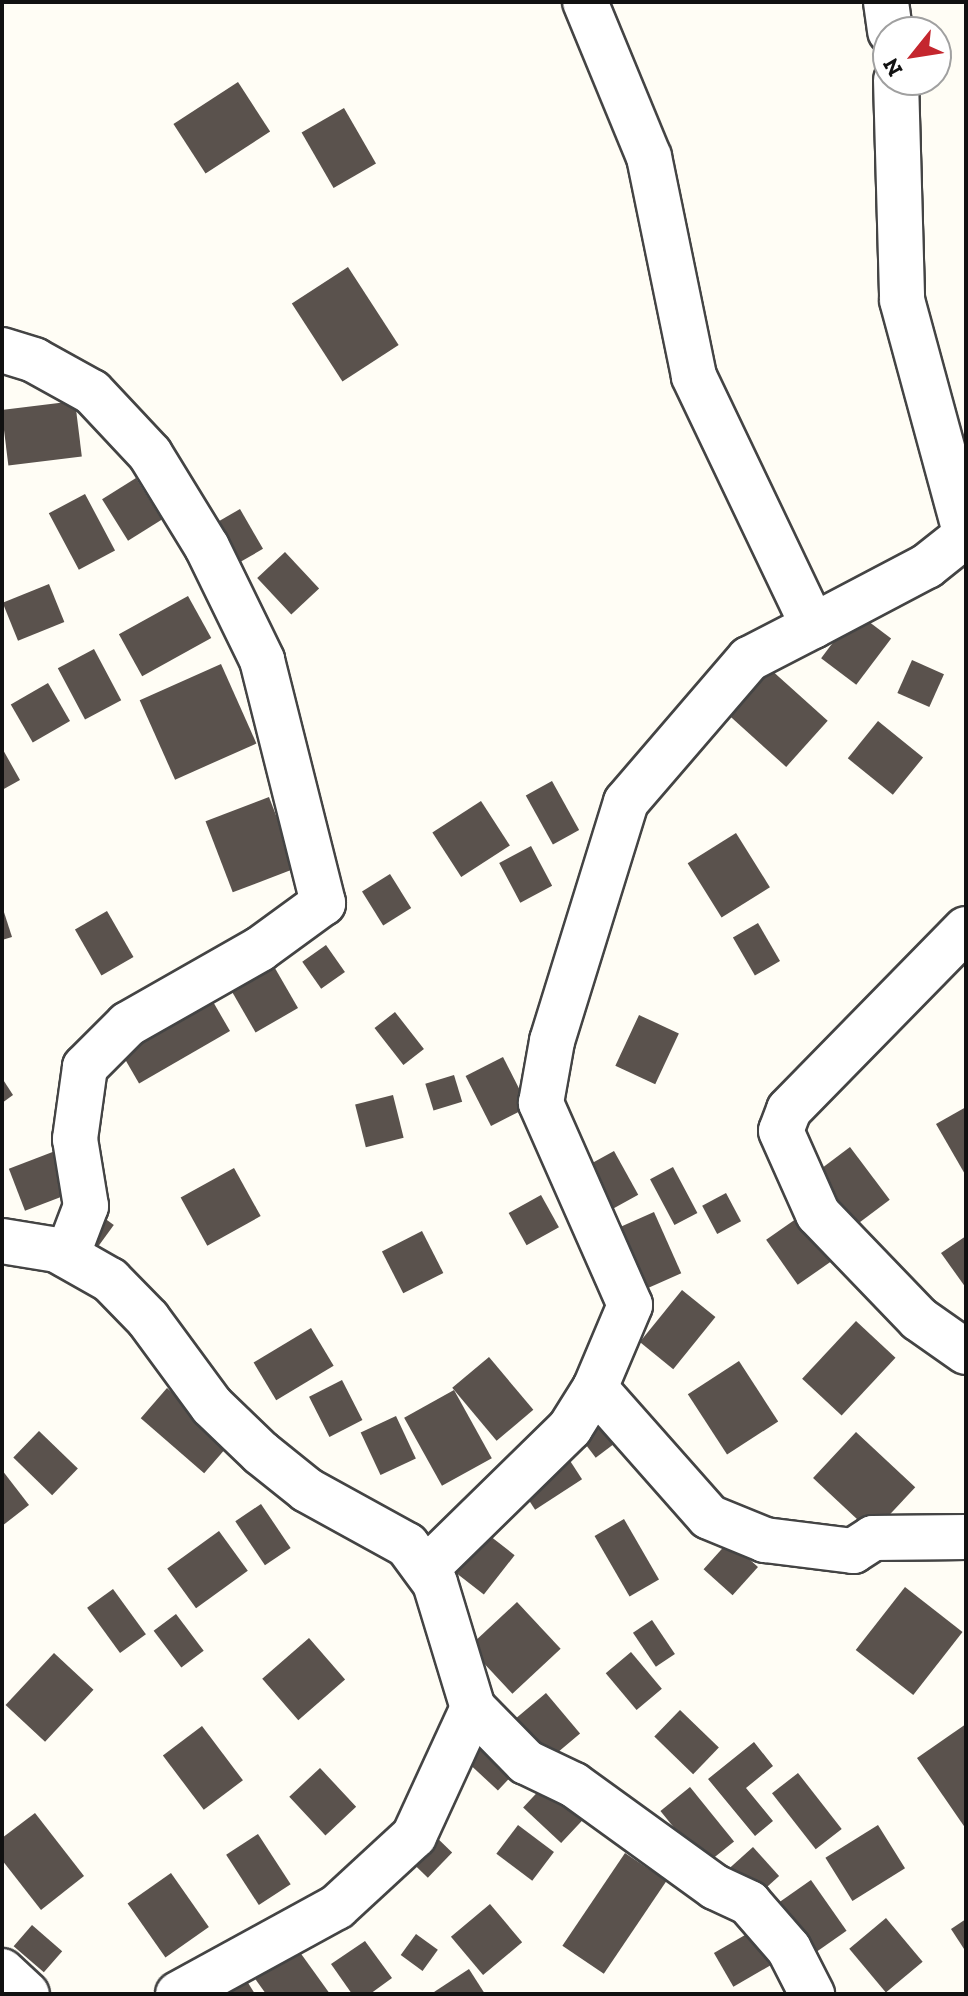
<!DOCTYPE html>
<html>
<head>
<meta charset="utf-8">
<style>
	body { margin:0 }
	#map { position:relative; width:968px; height:1996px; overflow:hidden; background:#fffdf5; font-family:"Zilla Slab",serif }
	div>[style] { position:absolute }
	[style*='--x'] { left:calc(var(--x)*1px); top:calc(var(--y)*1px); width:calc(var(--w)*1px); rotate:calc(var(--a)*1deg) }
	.building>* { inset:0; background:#5a524d; transform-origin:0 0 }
	.roads { filter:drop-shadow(2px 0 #444) drop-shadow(-2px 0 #444) drop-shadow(0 2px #444) drop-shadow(0 -2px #444) }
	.street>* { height:44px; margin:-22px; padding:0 22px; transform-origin:22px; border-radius:22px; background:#fff }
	span { translate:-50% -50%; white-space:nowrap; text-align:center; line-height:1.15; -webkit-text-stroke:8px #fff; paint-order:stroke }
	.frame { position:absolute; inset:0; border:4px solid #111; pointer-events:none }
	.north { position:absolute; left:872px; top:16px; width:80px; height:80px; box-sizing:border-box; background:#fff; border:2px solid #a0a0a0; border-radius:50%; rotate:240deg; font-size:22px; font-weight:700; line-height:32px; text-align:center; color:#111 }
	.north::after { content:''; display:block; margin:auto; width:28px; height:36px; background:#c4262e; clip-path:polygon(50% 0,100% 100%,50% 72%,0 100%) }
</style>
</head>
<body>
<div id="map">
	<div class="building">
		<i style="left:238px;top:82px;width:59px;height:77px;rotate:57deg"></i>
		<i style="left:344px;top:108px;width:64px;height:49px;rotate:60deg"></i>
		<i style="left:348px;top:267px;width:93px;height:67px;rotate:57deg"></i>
		<i style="left:75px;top:401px;width:56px;height:74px;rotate:83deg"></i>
		<i style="left:136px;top:478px;width:49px;height:40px;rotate:58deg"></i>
		<i style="left:85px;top:494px;width:64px;height:41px;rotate:62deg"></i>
		<i style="left:240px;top:509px;width:46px;height:34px;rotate:60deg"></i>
		<i style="left:285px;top:552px;width:50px;height:38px;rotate:47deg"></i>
		<i style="left:49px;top:584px;width:41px;height:50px;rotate:68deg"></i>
		<i style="left:188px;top:596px;width:48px;height:79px;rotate:61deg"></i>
		<i style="left:856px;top:612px;width:44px;height:58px;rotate:37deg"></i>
		<i style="left:94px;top:649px;width:58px;height:41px;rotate:62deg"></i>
		<i style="left:912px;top:660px;width:35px;height:36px;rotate:24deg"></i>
		<i style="left:221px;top:664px;width:87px;height:89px;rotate:66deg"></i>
		<i style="left:769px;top:668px;width:79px;height:62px;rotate:42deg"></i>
		<i style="left:48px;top:683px;width:44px;height:43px;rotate:60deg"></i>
		<i style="left:878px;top:721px;width:58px;height:48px;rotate:39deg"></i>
		<i style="clip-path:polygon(2px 748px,20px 780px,2px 790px)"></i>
		<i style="left:552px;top:781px;width:56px;height:30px;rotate:61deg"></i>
		<i style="left:269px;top:797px;width:76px;height:68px;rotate:69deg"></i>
		<i style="left:481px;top:801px;width:53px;height:58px;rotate:57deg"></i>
		<i style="left:736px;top:833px;width:64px;height:57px;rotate:58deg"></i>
		<i style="left:531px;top:846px;width:45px;height:36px;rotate:62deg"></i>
		<i style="left:390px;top:874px;width:40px;height:33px;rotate:58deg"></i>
		<i style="clip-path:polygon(2px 906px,12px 937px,2px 940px)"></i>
		<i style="left:107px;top:911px;width:53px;height:37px;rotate:60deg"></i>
		<i style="left:758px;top:923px;width:44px;height:29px;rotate:60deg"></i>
		<i style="left:326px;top:945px;width:33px;height:29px;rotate:55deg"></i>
		<i style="left:272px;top:963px;width:52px;height:49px;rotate:60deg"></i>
		<i style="left:208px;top:993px;width:44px;height:105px;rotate:60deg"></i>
		<i style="left:395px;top:1012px;width:47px;height:26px;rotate:52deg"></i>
		<i style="left:639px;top:1015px;width:44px;height:56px;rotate:25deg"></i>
		<i style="left:503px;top:1057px;width:56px;height:42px;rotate:63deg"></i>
		<i style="left:454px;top:1075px;width:28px;height:30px;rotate:73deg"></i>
		<i style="clip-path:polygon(2px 1078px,13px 1095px,2px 1103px)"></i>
		<i style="left:393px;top:1095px;width:44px;height:39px;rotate:76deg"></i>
		<i style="clip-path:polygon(966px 1107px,966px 1176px,936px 1124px)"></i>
		<i style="left:850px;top:1147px;width:66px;height:47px;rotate:53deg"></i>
		<i style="left:63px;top:1148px;width:45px;height:58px;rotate:69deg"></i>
		<i style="left:614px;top:1151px;width:50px;height:30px;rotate:61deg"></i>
		<i style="left:673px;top:1167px;width:52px;height:26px;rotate:62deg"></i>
		<i style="left:234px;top:1168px;width:55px;height:61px;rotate:61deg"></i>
		<i style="left:726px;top:1193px;width:32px;height:27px;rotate:62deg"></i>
		<i style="left:541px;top:1195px;width:37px;height:37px;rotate:61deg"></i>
		<i style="left:96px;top:1212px;width:22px;height:26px;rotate:36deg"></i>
		<i style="left:654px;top:1212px;width:67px;height:45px;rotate:66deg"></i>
		<i style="left:803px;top:1214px;width:55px;height:45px;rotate:55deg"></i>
		<i style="left:422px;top:1231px;width:47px;height:45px;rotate:63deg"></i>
		<i style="clip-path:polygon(966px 1236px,966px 1288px,941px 1253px)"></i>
		<i style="left:682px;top:1290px;width:43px;height:67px;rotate:39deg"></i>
		<i style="left:856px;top:1321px;width:54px;height:79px;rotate:43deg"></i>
		<i style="left:311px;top:1328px;width:44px;height:67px;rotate:59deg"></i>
		<i style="left:489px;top:1357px;width:69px;height:48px;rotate:50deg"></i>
		<i style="left:739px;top:1361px;width:72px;height:61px;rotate:57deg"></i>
		<i style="left:342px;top:1380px;width:45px;height:37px;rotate:63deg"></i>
		<i style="left:167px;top:1388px;width:84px;height:40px;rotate:41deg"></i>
		<i style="left:454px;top:1390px;width:78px;height:57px;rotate:61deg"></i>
		<i style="left:596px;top:1410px;width:38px;height:29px;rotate:53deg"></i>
		<i style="left:396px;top:1416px;width:47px;height:39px;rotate:65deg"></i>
		<i style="left:39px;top:1431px;width:54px;height:37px;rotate:44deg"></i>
		<i style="left:856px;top:1432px;width:81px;height:63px;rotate:43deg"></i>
		<i style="left:563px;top:1450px;width:35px;height:56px;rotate:57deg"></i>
		<i style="clip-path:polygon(2px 1470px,29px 1505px,2px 1526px)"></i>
		<i style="left:261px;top:1504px;width:53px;height:31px;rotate:56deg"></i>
		<i style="left:624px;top:1519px;width:70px;height:34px;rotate:60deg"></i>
		<i style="left:476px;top:1525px;width:49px;height:50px;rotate:38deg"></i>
		<i style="left:219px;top:1531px;width:49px;height:64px;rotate:54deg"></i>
		<i style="left:729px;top:1541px;width:39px;height:38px;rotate:42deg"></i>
		<i style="left:905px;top:1587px;width:73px;height:80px;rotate:38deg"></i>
		<i style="left:113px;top:1589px;width:56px;height:32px;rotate:54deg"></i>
		<i style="left:517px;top:1602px;width:64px;height:66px;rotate:47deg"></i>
		<i style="left:176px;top:1614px;width:46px;height:28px;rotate:53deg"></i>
		<i style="left:652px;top:1620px;width:41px;height:23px;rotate:56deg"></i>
		<i style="left:309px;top:1638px;width:55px;height:62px;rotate:49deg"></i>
		<i style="left:631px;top:1652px;width:48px;height:33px;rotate:50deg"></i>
		<i style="left:54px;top:1653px;width:54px;height:71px;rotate:43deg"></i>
		<i style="left:546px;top:1693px;width:53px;height:43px;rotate:50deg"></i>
		<i style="left:680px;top:1710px;width:54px;height:37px;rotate:44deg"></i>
		<i style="clip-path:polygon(966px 1724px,966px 1829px,917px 1758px)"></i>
		<i style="left:202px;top:1726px;width:68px;height:49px;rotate:53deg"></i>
		<i style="left:481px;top:1731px;width:53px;height:32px;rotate:43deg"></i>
		<i style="clip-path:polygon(754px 1742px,773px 1766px,746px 1788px,773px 1821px,755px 1836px,708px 1779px)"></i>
		<i style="left:320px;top:1768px;width:53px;height:42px;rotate:47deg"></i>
		<i style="left:798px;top:1773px;width:71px;height:33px;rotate:52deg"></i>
		<i style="left:547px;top:1782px;width:52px;height:35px;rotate:43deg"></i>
		<i style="left:690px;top:1787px;width:70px;height:38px;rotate:51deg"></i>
		<i style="clip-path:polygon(35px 1813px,84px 1876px,41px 1910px,2px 1860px,2px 1838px)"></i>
		<i style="left:518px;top:1825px;width:45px;height:36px;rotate:37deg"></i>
		<i style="left:878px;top:1825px;width:51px;height:62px;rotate:58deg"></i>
		<i style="left:432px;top:1833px;width:28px;height:35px;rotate:44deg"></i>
		<i style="left:258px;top:1834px;width:60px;height:38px;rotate:57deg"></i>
		<i style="left:753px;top:1847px;width:39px;height:31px;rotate:48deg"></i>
		<i style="left:625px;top:1853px;width:50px;height:112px;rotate:34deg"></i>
		<i style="left:171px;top:1873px;width:66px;height:53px;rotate:55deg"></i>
		<i style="left:811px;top:1880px;width:62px;height:44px;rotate:55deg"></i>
		<i style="left:490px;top:1904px;width:50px;height:51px;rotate:50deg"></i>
		<i style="left:886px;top:1918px;width:57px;height:48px;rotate:50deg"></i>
		<i style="clip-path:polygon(966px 1919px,966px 1952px,951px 1929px)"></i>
		<i style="left:32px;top:1925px;width:40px;height:28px;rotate:41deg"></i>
		<i style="left:752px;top:1931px;width:39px;height:44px;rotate:60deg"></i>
		<i style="left:416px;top:1934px;width:27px;height:26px;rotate:36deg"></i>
		<i style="clip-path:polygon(365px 1941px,392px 1978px,370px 1994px,352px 1994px,331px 1964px)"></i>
		<i style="clip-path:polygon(294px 1944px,330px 1994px,266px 1994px,251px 1973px)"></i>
		<i style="clip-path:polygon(469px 1969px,485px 1994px,431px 1994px)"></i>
		<i style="clip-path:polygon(240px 1970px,255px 1994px,208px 1994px)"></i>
	</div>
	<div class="roads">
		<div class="street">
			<i style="--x:886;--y:2;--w:30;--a:82"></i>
			<i style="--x:896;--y:80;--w:220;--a:88.4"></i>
			<i style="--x:902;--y:300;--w:245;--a:74.8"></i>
			<i style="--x:2;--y:350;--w:34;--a:17"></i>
			<i style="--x:34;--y:360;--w:66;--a:28.9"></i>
			<i style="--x:92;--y:392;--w:85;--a:46.9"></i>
			<i style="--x:150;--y:454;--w:109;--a:58.5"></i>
			<i style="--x:207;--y:547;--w:126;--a:64"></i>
			<i style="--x:262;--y:660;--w:251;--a:75.9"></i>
			<i style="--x:323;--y:903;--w:78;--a:143.9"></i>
			<i style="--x:260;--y:949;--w:152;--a:150.4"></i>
			<i style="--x:128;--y:1024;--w:61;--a:135"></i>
			<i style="--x:85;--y:1067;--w:73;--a:97.9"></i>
			<i style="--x:75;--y:1139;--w:68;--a:80.7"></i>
			<i style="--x:86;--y:1206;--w:53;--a:110.8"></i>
			<i style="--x:813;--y:626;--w:129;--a:-27.8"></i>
			<i style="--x:927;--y:566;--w:50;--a:-38.5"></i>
			<i style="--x:966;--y:929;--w:253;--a:134.4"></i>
			<i style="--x:789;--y:1110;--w:22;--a:111"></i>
			<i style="--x:781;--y:1131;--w:91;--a:66"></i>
			<i style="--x:818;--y:1214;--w:146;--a:46.1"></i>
			<i style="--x:919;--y:1319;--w:57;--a:35.1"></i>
			<i style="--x:2;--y:1241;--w:56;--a:9.3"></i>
			<i style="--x:57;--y:1250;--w:61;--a:29.5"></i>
			<i style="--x:110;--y:1280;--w:54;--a:45.7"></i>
			<i style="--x:148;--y:1319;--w:108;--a:53.7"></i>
			<i style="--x:212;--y:1406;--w:68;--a:43.8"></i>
			<i style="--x:261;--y:1453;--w:59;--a:38.8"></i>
			<i style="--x:307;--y:1490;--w:114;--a:28.8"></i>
			<i style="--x:407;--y:1545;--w:47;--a:53.6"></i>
			<i style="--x:435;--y:1583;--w:131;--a:73.1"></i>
			<i style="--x:473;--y:1708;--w:76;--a:45.5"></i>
			<i style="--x:526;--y:1762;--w:53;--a:25.6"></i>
			<i style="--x:574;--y:1785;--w:174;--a:35.9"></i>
			<i style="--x:715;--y:1887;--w:38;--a:25"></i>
			<i style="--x:749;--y:1903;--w:61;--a:49"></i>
			<i style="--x:789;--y:1949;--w:51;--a:62.9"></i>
			<i style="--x:595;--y:1388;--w:172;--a:48.5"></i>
			<i style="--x:709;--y:1517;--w:61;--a:22.3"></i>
			<i style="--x:765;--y:1540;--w:89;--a:7.1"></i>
			<i style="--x:853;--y:1551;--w:24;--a:-33"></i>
			<i style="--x:873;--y:1538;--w:93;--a:-0.6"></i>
			<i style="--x:426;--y:1569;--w:202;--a:-44.4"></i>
			<i style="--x:570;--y:1428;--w:47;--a:-58"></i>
			<i style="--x:595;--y:1388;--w:90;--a:-67.1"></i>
			<i style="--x:630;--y:1305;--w:221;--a:-113.8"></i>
			<i style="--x:541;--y:1103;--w:63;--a:-79.9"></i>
			<i style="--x:552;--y:1041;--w:250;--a:-72.8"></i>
			<i style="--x:626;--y:802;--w:189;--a:-49.3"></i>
			<i style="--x:749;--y:659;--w:72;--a:-27.3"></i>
			<i style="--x:813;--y:626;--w:277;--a:-115.5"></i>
			<i style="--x:694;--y:376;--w:224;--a:-101.6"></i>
			<i style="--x:649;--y:157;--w:168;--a:-112.4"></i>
			<i style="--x:2;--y:1971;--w:34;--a:43"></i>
			<i style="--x:178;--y:1994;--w:181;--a:-28.7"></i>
			<i style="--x:337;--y:1907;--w:105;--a:-42.7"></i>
			<i style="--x:414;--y:1836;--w:141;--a:-65.3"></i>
		</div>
	</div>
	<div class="frame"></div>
	<div class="north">N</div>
</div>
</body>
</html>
